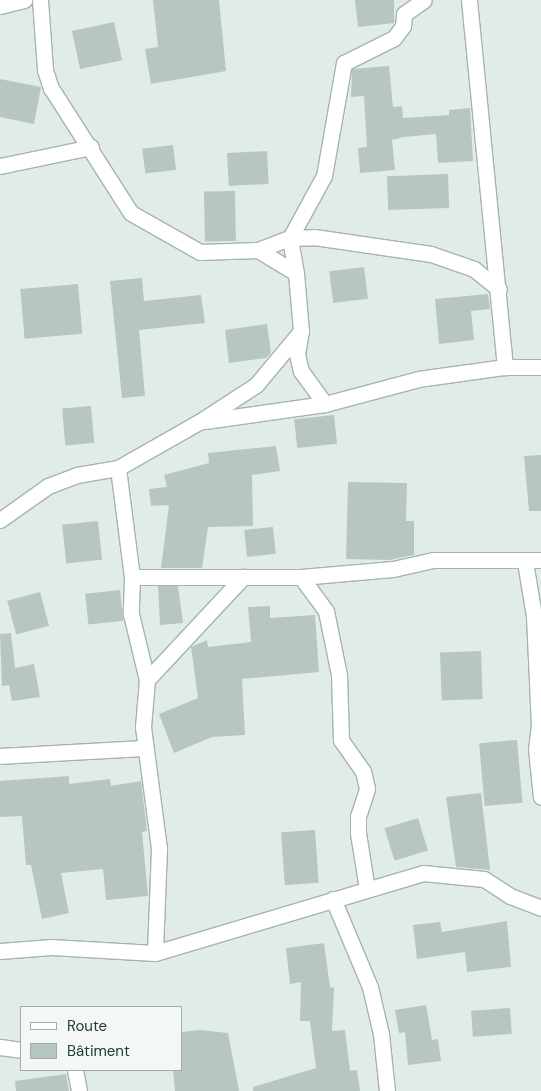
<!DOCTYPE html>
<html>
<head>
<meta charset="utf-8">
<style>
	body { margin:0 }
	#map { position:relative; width:541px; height:1091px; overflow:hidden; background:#e2ece7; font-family:"DM Sans",sans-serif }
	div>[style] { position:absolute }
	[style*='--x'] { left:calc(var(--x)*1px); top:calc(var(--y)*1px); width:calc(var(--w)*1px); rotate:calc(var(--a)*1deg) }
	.building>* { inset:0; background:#b8c6c0; transform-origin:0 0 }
	.roads { filter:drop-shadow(1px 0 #a5b4ae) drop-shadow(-1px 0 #a5b4ae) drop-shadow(0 1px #a5b4ae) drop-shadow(0 -1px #a5b4ae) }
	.minor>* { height:15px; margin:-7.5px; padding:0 7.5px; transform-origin:7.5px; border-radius:7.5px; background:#fff }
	span { translate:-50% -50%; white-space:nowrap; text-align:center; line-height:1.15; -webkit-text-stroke:5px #f3f8f5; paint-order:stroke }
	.legend { position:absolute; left:20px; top:1006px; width:162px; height:65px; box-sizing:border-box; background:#f3f8f5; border:1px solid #a0ada8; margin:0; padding:6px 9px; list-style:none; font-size:15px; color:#233c35 }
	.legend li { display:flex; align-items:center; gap:10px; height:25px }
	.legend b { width:25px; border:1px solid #a0ada8 }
</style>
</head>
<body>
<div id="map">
	<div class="building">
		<i style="clip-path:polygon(153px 0,219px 0,226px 71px,151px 84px,145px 49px,158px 47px)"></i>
		<i style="clip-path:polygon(355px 0,394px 0,394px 23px,358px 27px)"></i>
		<i style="left:114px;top:22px;width:39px;height:43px;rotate:78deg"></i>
		<i style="clip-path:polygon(389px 66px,393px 107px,402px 106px,403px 118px,449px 115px,449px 110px,470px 108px,473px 161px,438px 163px,436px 134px,404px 137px,392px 140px,395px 170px,360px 173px,358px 148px,367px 147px,364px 96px,351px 97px,352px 69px)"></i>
		<i style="clip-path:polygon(0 79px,41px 87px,34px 124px,0 117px)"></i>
		<i style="left:173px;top:145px;width:25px;height:31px;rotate:83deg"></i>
		<i style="left:267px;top:151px;width:33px;height:40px;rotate:87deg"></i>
		<i style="left:448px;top:174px;width:34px;height:61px;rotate:88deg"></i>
		<i style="left:235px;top:191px;width:50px;height:31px;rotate:89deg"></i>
		<i style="left:364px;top:267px;width:32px;height:35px;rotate:83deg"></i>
		<i style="clip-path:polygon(142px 278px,144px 301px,201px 295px,205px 323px,139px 330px,145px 396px,122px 398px,110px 281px)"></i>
		<i style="left:78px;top:284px;width:50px;height:58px;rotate:85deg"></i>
		<i style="clip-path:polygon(488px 294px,490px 309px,471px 311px,474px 340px,439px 344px,435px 299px)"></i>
		<i style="clip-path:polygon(267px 324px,271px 353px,266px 358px,229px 363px,225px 330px)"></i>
		<i style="left:91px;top:406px;width:37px;height:29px;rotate:85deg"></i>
		<i style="left:334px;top:415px;width:29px;height:40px;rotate:84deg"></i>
		<i style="clip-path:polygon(276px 446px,280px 471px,252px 475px,253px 526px,208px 527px,202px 568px,161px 568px,169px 505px,151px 506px,149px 489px,167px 487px,164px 475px,209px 463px,208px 453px)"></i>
		<i style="clip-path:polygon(541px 455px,541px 511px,529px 511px,524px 456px)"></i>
		<i style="clip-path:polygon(348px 482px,407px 483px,406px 521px,414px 521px,414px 555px,389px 560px,346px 559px)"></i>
		<i style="left:98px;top:521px;width:39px;height:36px;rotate:84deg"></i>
		<i style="left:273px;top:527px;width:27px;height:29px;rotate:84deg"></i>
		<i style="clip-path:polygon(158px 586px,178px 586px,183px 623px,160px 625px)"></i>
		<i style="left:120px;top:590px;width:31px;height:35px;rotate:84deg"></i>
		<i style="left:40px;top:592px;width:35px;height:34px;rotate:75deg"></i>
		<i style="clip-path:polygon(270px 606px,270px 618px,315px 615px,319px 672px,242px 679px,245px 735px,212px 737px,174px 753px,159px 714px,198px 698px,191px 647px,207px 640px,208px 647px,251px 642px,248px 607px)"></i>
		<i style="clip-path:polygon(11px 633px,15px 668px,34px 664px,40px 697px,12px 701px,9px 685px,2px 686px,0 634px)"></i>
		<i style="left:481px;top:651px;width:48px;height:41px;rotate:88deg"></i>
		<i style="left:517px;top:740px;width:63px;height:38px;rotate:85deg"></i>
		<i style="clip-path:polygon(69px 776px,69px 784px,110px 779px,111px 786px,141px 781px,147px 831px,142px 832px,148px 896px,106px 900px,103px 869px,61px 873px,69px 913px,42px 919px,31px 865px,26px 865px,22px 816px,0 817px,0 781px)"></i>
		<i style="clip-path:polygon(481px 793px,490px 870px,456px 867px,446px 797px)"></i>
		<i style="left:418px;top:818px;width:34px;height:35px;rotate:73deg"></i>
		<i style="left:315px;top:830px;width:53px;height:34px;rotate:86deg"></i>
		<i style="clip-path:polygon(507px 921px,511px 967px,467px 972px,465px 952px,417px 959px,413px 925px,440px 922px,442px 932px)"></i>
		<i style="clip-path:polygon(324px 943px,330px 987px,334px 988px,332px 1031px,345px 1030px,350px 1071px,357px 1070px,360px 1091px,253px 1091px,253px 1087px,316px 1068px,310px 1021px,300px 1021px,301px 982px,290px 984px,286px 948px)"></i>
		<i style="clip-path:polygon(426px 1005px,432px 1040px,438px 1039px,441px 1061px,408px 1065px,405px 1032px,399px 1033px,395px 1010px)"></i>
		<i style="left:510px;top:1008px;width:26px;height:39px;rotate:86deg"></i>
		<i style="clip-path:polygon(200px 1030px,228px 1033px,239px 1091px,175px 1091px,173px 1070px,181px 1070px,181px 1032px)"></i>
		<i style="clip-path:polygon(66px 1074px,69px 1091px,16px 1091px,15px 1081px)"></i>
	</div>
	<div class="roads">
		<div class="minor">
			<i style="--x:40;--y:0;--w:70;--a:85.9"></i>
			<i style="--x:45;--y:70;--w:19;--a:72"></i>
			<i style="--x:51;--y:88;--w:148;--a:57.4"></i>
			<i style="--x:131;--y:213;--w:79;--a:29.5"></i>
			<i style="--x:200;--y:252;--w:58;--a:-2"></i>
			<i style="--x:258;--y:250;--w:34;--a:-21"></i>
			<i style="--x:290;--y:238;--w:24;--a:-2"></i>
			<i style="--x:314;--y:237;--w:118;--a:8.3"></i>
			<i style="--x:431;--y:254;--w:46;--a:19.2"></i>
			<i style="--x:474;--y:269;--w:32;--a:39"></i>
			<i style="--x:469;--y:0;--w:369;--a:84.4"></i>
			<i style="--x:0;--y:6;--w:25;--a:-14"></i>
			<i style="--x:0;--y:166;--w:93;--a:-11.8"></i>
			<i style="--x:258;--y:250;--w:44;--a:31.2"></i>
			<i style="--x:296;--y:273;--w:58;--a:85.1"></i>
			<i style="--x:301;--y:331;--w:23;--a:100"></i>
			<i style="--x:297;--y:354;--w:17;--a:77"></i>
			<i style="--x:301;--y:371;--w:41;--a:54"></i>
			<i style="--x:296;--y:273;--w:36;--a:-100"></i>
			<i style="--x:290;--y:238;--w:71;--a:-61.3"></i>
			<i style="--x:324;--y:176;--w:115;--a:-80"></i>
			<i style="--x:344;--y:63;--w:56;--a:-26.6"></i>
			<i style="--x:394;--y:38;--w:15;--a:-53"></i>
			<i style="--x:403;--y:26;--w:12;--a:-85"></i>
			<i style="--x:404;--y:14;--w:24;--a:-35"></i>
			<i style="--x:205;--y:421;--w:121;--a:-8.1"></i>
			<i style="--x:325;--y:404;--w:96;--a:-15"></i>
			<i style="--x:418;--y:379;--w:88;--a:-7.9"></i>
			<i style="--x:505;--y:367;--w:36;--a:0"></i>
			<i style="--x:118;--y:468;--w:110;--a:82.7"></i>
			<i style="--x:132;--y:577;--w:37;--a:92"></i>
			<i style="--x:131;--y:614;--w:68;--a:76.4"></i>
			<i style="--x:147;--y:680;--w:47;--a:94.9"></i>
			<i style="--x:143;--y:727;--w:122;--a:82.5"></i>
			<i style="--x:159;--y:848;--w:105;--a:92.2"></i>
			<i style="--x:0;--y:520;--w:59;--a:-35.3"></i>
			<i style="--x:48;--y:486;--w:31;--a:-21"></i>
			<i style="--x:77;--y:475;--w:42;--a:-9.7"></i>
			<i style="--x:118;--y:468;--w:93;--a:-29.6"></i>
			<i style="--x:199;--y:422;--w:68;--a:-33"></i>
			<i style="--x:256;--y:385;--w:70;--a:-50.2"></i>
			<i style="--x:525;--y:562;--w:55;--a:80.5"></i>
			<i style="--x:534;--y:616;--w:109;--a:87.4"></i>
			<i style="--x:539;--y:725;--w:24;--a:97"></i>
			<i style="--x:536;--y:749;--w:48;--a:84.1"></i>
			<i style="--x:132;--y:577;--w:169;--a:0"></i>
			<i style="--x:301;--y:577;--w:92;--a:-5"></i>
			<i style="--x:393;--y:569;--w:41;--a:-12.7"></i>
			<i style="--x:433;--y:560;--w:108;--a:0"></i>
			<i style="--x:301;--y:577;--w:42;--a:53.7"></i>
			<i style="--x:326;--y:611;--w:65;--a:78.5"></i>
			<i style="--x:339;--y:675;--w:65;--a:88.2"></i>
			<i style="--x:341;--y:740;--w:38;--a:55"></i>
			<i style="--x:363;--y:771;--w:18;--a:77"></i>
			<i style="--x:367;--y:789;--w:28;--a:108"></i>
			<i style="--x:358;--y:816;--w:17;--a:90"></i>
			<i style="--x:358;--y:833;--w:57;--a:80.9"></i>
			<i style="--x:147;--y:680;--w:141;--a:-47"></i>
			<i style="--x:0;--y:756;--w:145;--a:-3.2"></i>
			<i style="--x:333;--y:899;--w:95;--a:67.2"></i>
			<i style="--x:370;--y:987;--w:48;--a:76.8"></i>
			<i style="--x:381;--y:1034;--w:57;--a:84"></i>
			<i style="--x:0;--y:951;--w:51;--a:-4.5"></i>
			<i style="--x:51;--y:947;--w:104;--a:3.3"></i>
			<i style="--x:155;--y:953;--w:280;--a:-16.6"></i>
			<i style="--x:423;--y:873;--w:61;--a:5.6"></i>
			<i style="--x:484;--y:879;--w:31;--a:33"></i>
			<i style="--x:510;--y:896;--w:33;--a:21"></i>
			<i style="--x:0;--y:1047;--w:21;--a:8"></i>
			<i style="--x:75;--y:1070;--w:21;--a:79"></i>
		</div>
	</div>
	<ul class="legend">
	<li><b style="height:6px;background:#fff"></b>Route</li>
	<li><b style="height:14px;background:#b8c6c0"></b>Bâtiment</li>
	</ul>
</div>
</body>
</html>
